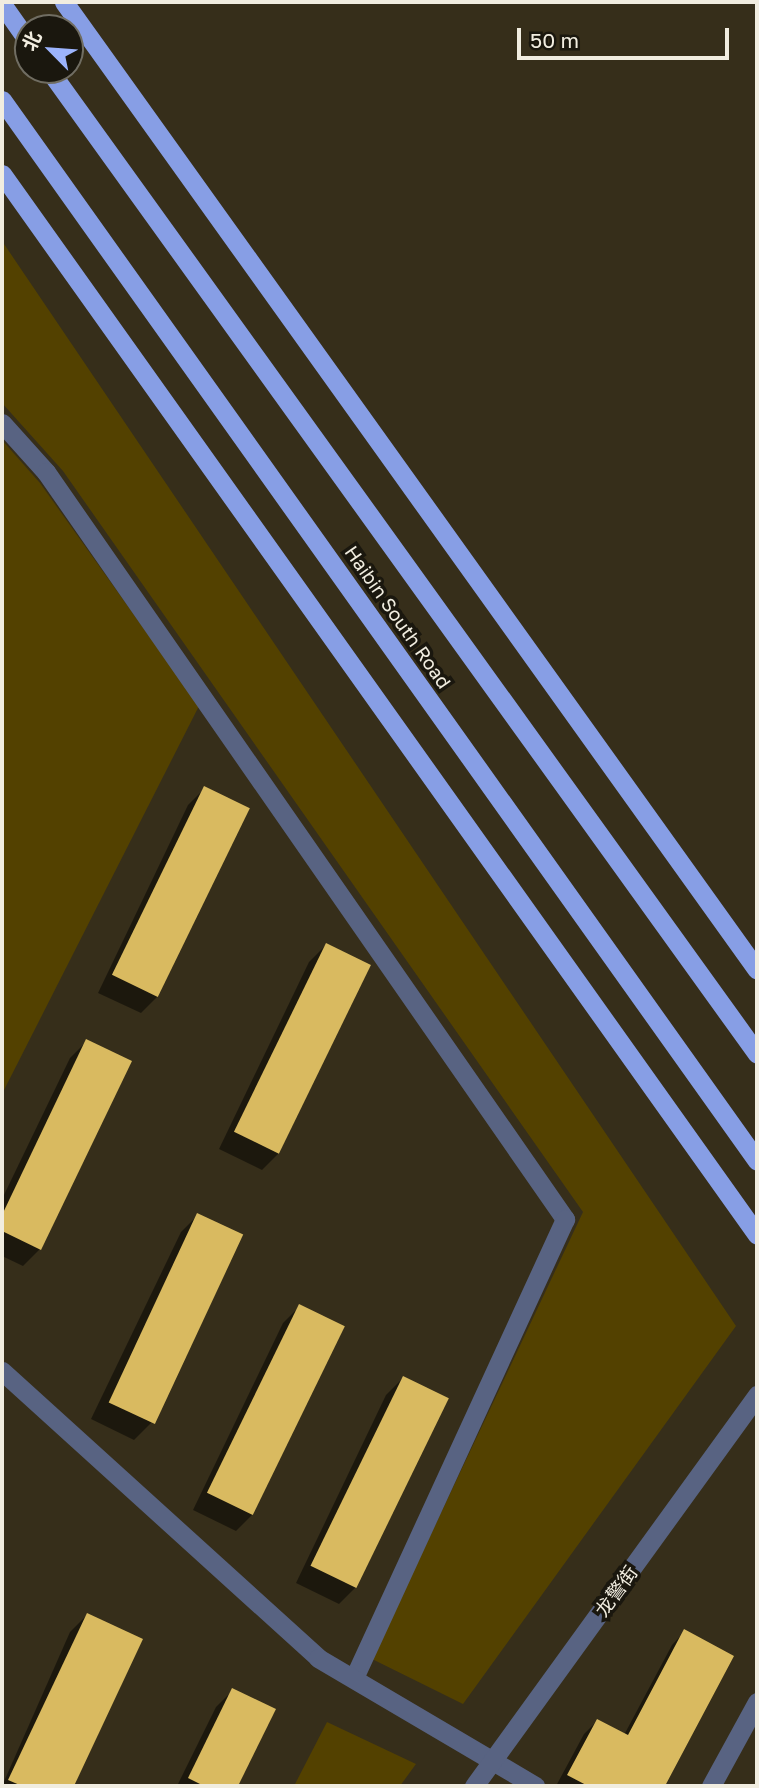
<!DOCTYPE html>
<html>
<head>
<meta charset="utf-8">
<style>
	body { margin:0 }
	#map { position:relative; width:759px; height:1788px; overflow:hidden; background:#362e1a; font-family:"Golos Text","Noto Sans SC",sans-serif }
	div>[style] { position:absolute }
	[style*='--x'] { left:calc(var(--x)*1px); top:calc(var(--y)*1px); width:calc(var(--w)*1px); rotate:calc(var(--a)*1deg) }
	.green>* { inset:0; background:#534100 }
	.shadow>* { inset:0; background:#0007 }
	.building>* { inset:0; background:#d9ba60; transform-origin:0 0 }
	.minor>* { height:19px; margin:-9.5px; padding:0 9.5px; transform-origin:9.5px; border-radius:9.5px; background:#586382 }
	.tertiary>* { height:19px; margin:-9.5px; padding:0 9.5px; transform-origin:9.5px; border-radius:9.5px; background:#586382 }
	.trunk>* { height:19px; margin:-9.5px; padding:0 9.5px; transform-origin:9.5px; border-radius:9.5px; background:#879ee5 }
	span { translate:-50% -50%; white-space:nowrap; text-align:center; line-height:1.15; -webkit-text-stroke:7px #1a170e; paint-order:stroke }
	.street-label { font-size:19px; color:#f1ede0 }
	.frame { position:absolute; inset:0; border:4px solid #f1ede0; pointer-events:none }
	.north { position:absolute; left:14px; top:14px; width:70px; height:70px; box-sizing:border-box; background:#1a170e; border:2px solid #706d62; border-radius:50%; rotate:295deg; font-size:19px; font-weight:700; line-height:28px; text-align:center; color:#f1ede0 }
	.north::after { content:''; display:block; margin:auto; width:24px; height:32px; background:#9cb4fd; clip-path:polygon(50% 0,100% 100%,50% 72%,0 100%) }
	.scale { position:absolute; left:517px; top:28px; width:212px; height:32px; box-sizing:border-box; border:4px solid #f1ede0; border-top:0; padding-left:9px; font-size:21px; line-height:24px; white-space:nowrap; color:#f1ede0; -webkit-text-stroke:5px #1a170e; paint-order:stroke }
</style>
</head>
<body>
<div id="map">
	<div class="green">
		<i style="clip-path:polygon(2px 241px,736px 1326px,463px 1704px,372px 1659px,583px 1212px,63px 471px,2px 403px)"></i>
		<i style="clip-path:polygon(2px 440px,40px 483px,199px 706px,2px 1094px)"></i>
		<i style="clip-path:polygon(327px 1722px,416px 1764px,400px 1786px,294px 1786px)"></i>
	</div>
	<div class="shadow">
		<i style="clip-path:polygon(205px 788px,158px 996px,141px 1013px,98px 993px,188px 805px)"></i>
		<i style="clip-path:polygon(326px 945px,369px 966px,279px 1153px,262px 1170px,219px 1149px,309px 962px)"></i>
		<i style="clip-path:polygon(87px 1041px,130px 1062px,40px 1249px,23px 1266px,2px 1256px,2px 1199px,70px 1058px)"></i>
		<i style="clip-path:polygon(198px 1215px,151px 1423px,134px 1440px,91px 1419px,181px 1232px)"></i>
		<i style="clip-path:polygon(300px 1306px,253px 1514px,236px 1531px,193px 1510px,283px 1323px)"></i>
		<i style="clip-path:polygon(403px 1378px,356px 1587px,339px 1604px,296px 1583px,386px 1395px)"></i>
		<i style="clip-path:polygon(87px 1615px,140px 1640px,72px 1786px,2px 1786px,70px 1632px)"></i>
		<i style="clip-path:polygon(684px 1632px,732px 1657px,663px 1786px,556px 1786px,584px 1734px,597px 1721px,624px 1735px,672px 1645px)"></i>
		<i style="clip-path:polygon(233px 1690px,273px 1710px,236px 1786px,177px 1786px,216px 1707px)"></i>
	</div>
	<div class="building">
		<i style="left:204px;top:786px;width:51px;height:210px;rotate:26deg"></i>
		<i style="left:326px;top:943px;width:50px;height:210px;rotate:26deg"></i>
		<i style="clip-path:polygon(86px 1039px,132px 1061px,41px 1250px,2px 1231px,2px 1215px)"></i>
		<i style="left:197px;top:1213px;width:51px;height:209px;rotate:25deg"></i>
		<i style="left:299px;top:1304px;width:51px;height:210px;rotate:26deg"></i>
		<i style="left:403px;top:1376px;width:51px;height:211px;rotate:26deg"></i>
		<i style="clip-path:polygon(87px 1613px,143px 1639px,74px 1786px,22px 1786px,8px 1780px)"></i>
		<i style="clip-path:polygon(684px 1629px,734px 1656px,665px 1786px,588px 1786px,567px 1775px,597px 1719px,628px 1735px)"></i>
		<i style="clip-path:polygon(232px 1688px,276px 1709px,238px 1786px,204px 1786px,188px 1778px)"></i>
	</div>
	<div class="minor">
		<i style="--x:2;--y:423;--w:66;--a:48.1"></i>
		<i style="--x:46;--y:472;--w:910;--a:55.21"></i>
		<i style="--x:565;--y:1219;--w:505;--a:114.69"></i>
		<i style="--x:2;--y:1371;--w:427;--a:42.2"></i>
		<i style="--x:318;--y:1658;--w:252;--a:30.5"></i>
		<i style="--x:711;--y:1786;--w:96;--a:-61.3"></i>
	</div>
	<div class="tertiary">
		<i style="--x:474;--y:1786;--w:483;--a:-54.1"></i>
	</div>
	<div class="trunk">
		<i style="--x:64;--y:2;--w:1190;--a:54.4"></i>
		<i style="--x:2;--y:4;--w:45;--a:54.9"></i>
		<i style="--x:49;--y:70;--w:1212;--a:54.26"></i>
		<i style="--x:2;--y:100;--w:1302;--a:54.56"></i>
		<i style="--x:2;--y:174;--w:1302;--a:54.56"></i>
	</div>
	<div class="street-label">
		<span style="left:398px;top:617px;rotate:55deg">Haibin South Road</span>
		<span style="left:616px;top:1591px;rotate:-54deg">龙警街</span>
	</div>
	<div class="frame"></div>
	<div class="north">北</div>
	<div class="scale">50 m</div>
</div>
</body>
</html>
